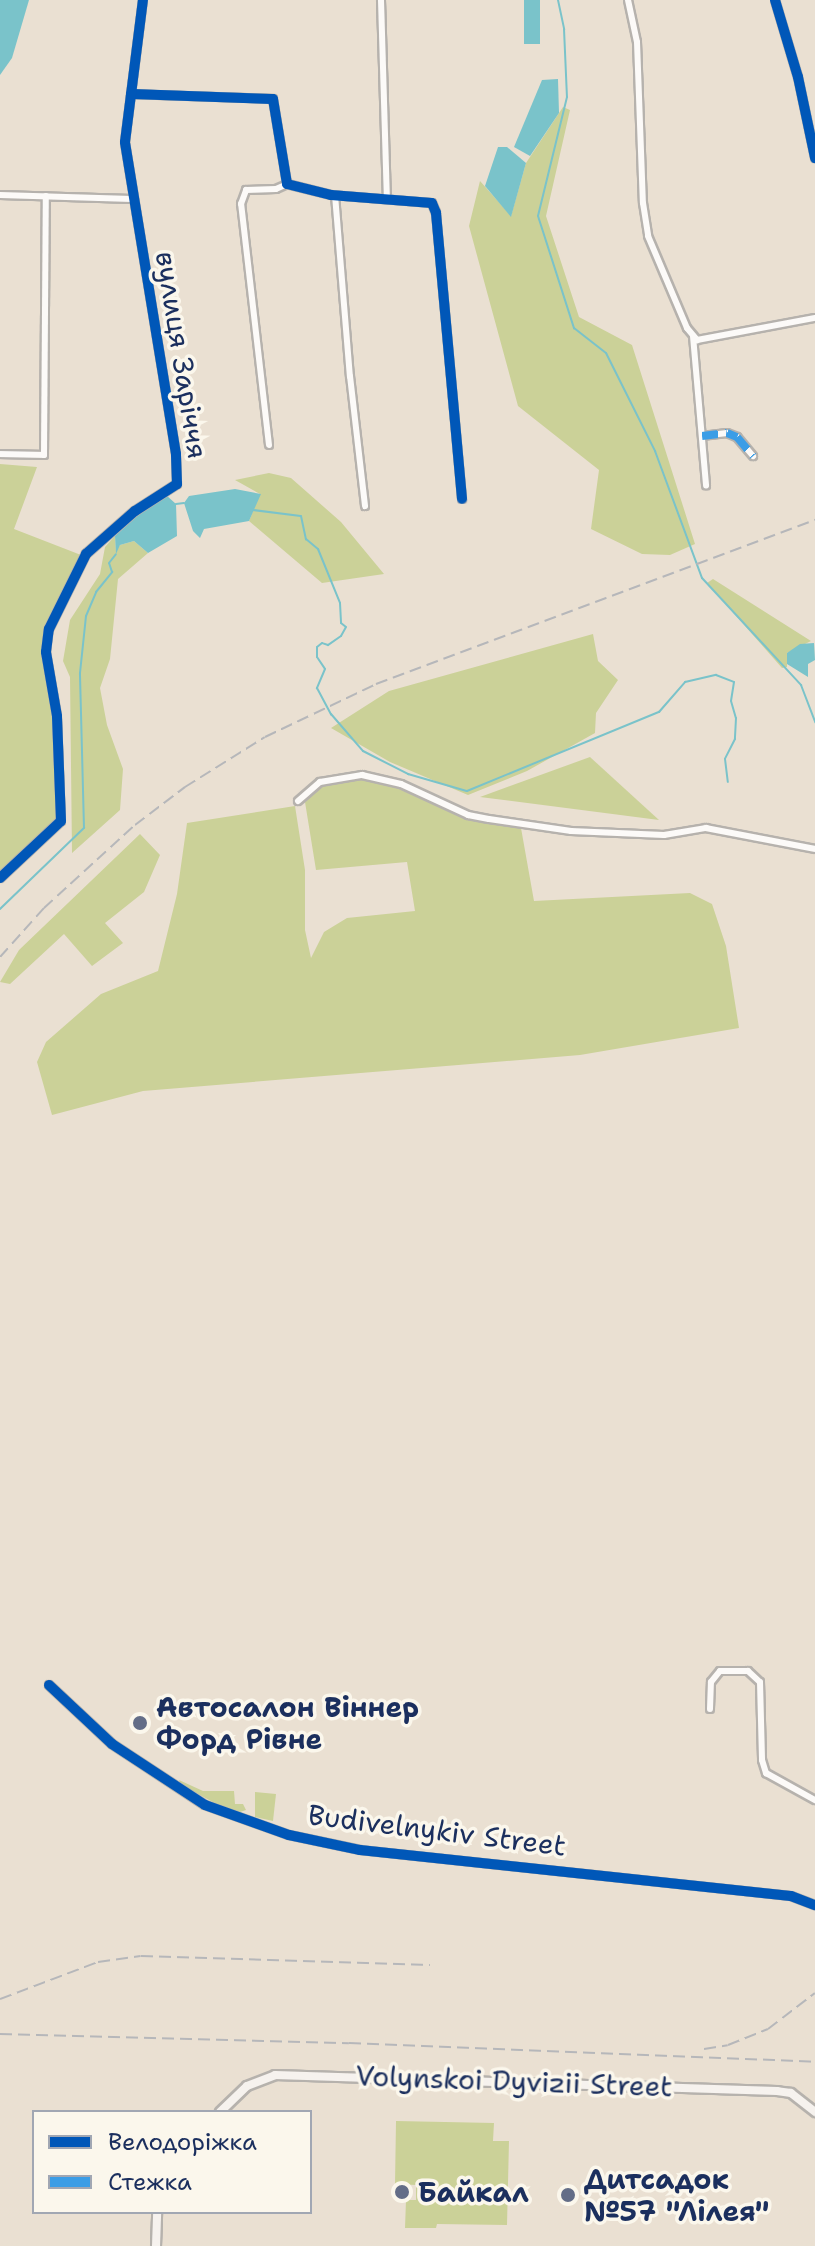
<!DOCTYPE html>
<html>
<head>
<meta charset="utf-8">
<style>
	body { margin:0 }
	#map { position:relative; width:815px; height:2246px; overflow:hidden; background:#eae0d2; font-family:"Shantell Sans",sans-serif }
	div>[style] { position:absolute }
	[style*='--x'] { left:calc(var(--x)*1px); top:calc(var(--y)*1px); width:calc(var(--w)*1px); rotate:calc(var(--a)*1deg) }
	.green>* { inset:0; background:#cbd198 }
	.water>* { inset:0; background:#7ac3ca; transform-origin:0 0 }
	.stream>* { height:2px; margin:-1px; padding:0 1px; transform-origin:1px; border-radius:1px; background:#7ac3ca }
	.roads { filter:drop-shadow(2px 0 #b6b2ad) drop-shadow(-2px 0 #b6b2ad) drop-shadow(0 2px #b6b2ad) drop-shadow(0 -2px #b6b2ad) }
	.street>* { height:6px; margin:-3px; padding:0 3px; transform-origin:3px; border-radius:3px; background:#fcfaf8 }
	.secondary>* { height:8px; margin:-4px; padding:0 4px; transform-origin:4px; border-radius:4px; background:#f6f2ee }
	.rail>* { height:2px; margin-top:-1px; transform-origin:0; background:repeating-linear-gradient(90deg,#b6b7ba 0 12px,transparent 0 18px) }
	.quiet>* { height:8px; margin-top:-4px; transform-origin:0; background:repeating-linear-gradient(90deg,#3b9de6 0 16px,transparent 0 24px) }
	.cycleway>* { height:10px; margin:-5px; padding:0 5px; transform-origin:5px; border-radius:5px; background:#0057b8 }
	.dots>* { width:22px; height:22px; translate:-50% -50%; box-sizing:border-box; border:4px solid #fbf7ec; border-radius:50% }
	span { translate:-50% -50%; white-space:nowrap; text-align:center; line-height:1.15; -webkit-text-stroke:7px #fbf7ec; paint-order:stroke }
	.street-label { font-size:28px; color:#1b2f5e }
	.poi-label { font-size:28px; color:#1b2f5e; font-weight:700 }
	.left { translate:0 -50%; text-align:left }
	.legend { position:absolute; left:32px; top:2110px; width:280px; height:104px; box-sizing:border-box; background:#fbf7ec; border:2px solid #a1a7b3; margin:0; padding:10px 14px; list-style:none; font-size:24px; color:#1b2f5e }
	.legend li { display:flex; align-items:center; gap:16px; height:40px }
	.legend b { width:40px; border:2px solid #a1a7b3 }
</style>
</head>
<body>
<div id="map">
	<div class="green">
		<i style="clip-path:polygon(563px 107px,570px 110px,546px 216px,579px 317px,632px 345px,695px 544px,670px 555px,642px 554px,591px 529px,599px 470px,518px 406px,469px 226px,480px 181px,511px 216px,526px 163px)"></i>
		<i style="clip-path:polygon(0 464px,37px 467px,14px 529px,81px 555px,46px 627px,43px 652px,54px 717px,57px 820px,0 874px)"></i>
		<i style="clip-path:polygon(269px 473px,291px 478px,341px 522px,384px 574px,322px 583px,249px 521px,260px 494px,235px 480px)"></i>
		<i style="clip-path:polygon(115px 536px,116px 552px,120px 545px,134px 541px,148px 553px,118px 579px,110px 659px,100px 688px,107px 725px,123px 769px,120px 810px,72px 853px,70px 677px,63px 661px,70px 620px,100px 574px,105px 547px)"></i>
		<i style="clip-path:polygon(713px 579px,811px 641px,787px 653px,787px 667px,782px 668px,707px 583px)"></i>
		<i style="clip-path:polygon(593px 634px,598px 661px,618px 680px,596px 713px,595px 733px,527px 771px,468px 795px,390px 762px,331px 728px,389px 691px)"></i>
		<i style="clip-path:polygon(590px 757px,659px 820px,480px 797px)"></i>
		<i style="clip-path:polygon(363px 778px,400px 787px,466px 818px,521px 828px,534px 901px,690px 893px,712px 904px,726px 946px,739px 1028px,580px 1055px,143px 1091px,52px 1115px,37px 1062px,46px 1042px,101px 994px,158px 971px,177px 894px,187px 823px,295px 806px,305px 870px,305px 930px,311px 958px,324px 932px,347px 918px,415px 911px,407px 862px,316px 870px,305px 802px,311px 792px,323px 785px)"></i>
		<i style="clip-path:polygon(140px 834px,160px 855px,144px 892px,105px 923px,123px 943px,92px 966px,64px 934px,10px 984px,0 982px,19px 950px)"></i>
		<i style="clip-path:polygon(179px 1780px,203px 1791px,234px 1791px,235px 1804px,243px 1804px,246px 1810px,240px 1812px,220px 1806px,180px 1784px)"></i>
		<i style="clip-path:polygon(255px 1792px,276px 1794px,273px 1821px,255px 1817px)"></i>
		<i style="clip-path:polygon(396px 2121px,494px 2123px,493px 2141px,509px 2141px,507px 2225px,437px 2224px,436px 2228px,405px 2228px,406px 2200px,416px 2200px,416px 2185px,395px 2184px)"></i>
	</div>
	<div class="water">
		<i style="clip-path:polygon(0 0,29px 0,12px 58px,0 75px)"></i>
		<i style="left:524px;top:0;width:16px;height:44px"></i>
		<i style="clip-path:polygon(558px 79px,559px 113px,530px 156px,514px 147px,542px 80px)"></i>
		<i style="clip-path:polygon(498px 147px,507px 147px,526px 163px,511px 217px,485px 186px)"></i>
		<i style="clip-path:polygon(235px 489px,261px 494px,249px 521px,204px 529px,200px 538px,193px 531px,184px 503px,189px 496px)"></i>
		<i style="clip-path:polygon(166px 495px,176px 504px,177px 536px,148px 553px,134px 541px,120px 545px,116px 554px,115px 536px,150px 504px)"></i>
		<i style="clip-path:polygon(814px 643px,815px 660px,808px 664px,808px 677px,787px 664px,787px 653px,800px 644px)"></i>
	</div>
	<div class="stream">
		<i style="--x:558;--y:0;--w:30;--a:78"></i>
		<i style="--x:564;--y:29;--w:68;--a:87.5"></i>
		<i style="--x:567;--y:97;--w:122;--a:103.7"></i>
		<i style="--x:538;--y:216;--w:118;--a:72.2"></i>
		<i style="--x:574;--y:328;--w:41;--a:38"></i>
		<i style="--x:606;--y:353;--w:110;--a:63.4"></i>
		<i style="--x:655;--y:451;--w:135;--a:69.7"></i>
		<i style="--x:702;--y:578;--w:146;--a:47.2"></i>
		<i style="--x:801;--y:685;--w:40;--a:69"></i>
		<i style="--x:176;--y:504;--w:8;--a:-7"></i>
		<i style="--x:253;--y:510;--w:48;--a:7.1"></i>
		<i style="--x:301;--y:516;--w:24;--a:78"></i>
		<i style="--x:306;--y:539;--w:16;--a:40"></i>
		<i style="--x:318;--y:549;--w:58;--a:67.8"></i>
		<i style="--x:340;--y:603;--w:20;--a:87"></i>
		<i style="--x:341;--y:623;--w:6;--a:39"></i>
		<i style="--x:346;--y:627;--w:10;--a:119"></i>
		<i style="--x:341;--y:636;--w:16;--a:145"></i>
		<i style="--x:328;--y:645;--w:6;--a:-162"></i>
		<i style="--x:322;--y:643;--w:6;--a:141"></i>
		<i style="--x:317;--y:647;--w:10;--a:90"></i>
		<i style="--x:317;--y:657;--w:14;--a:56"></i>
		<i style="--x:325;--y:669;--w:21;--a:113"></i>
		<i style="--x:317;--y:688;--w:30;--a:62"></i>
		<i style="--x:331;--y:714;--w:49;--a:49.1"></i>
		<i style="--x:363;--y:751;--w:51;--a:27.1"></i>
		<i style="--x:408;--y:774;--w:61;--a:16.1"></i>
		<i style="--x:467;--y:791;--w:208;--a:-22.4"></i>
		<i style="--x:659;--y:712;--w:40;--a:-49"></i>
		<i style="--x:685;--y:682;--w:32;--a:-13"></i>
		<i style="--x:716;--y:675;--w:19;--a:21"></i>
		<i style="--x:734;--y:682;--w:19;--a:99"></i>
		<i style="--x:731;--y:701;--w:18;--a:74"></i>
		<i style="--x:736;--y:718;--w:21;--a:93"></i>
		<i style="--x:735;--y:739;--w:22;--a:117"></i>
		<i style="--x:725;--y:759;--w:23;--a:83"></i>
		<i style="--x:0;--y:909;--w:117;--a:-44"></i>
		<i style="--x:84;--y:828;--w:155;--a:-91.5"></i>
		<i style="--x:80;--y:673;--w:57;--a:-84"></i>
		<i style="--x:86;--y:616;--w:26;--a:-67"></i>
		<i style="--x:96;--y:592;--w:26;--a:-51"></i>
		<i style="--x:112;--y:572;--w:9;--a:-108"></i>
		<i style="--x:109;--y:563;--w:11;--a:-52"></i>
	</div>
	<div class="roads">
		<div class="street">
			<i style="--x:381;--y:0;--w:198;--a:88.3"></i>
			<i style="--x:628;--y:0;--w:43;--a:77.9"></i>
			<i style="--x:637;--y:42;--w:161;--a:87.9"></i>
			<i style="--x:643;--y:203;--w:33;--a:81"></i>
			<i style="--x:648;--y:236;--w:100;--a:67"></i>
			<i style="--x:687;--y:328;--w:16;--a:50"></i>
			<i style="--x:697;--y:340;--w:120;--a:-10.6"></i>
			<i style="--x:775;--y:0;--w:80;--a:73.4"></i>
			<i style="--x:798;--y:77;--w:83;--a:78.1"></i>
			<i style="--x:131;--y:94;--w:142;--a:2"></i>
			<i style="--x:273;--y:99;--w:86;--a:80.6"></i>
			<i style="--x:287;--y:184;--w:45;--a:14"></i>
			<i style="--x:331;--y:195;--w:101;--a:4.5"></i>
			<i style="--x:432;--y:203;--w:11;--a:68"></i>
			<i style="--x:436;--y:213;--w:287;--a:84.8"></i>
			<i style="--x:0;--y:195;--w:132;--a:1.7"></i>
			<i style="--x:335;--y:195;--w:182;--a:85.3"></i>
			<i style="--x:350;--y:376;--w:131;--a:83.4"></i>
			<i style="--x:693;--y:336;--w:150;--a:85"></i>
			<i style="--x:702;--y:436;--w:25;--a:-7"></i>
			<i style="--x:727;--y:433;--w:11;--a:22"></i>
			<i style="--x:737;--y:437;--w:25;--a:50"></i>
			<i style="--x:269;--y:445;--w:243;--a:-96.6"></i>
			<i style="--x:241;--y:204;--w:15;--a:-70"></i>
			<i style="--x:246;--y:190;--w:30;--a:-2"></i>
			<i style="--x:276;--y:189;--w:12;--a:-24"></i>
			<i style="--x:0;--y:454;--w:44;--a:1.3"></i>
			<i style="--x:44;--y:455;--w:259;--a:-89.6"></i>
			<i style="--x:298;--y:801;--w:29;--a:-41"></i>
			<i style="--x:320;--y:782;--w:43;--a:-9.5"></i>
			<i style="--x:362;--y:775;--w:40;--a:13"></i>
			<i style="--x:401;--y:784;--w:74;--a:24.8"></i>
			<i style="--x:468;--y:815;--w:21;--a:11"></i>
			<i style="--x:489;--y:819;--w:83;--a:8.3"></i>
			<i style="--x:571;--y:831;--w:93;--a:2.5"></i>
			<i style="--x:664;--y:835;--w:43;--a:-9.5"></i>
			<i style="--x:706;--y:828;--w:111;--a:10.9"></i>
			<i style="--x:0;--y:878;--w:83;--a:-43.1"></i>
			<i style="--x:61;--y:821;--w:105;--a:-92.2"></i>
			<i style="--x:57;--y:716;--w:65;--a:-99.8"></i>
			<i style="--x:46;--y:652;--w:23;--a:-83"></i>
			<i style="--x:49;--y:629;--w:84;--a:-63.7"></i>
			<i style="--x:86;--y:554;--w:65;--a:-41.3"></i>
			<i style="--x:135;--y:511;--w:50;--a:-32.7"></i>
			<i style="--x:177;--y:484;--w:30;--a:-92"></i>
			<i style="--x:176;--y:454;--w:316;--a:-99.3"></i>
			<i style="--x:125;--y:142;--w:143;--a:-82.8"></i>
			<i style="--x:49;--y:1685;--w:86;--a:43.1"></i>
			<i style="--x:112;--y:1744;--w:111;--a:33.3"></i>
			<i style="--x:205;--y:1805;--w:89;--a:19.7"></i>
			<i style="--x:289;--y:1835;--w:73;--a:11.9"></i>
			<i style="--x:360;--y:1850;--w:433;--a:6.1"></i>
			<i style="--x:791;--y:1896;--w:26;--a:21"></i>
			<i style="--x:710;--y:1709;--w:27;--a:-88"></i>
			<i style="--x:711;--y:1682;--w:14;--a:-51"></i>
			<i style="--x:720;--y:1671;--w:28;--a:0"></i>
			<i style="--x:748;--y:1671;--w:16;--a:43"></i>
			<i style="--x:760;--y:1682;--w:78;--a:88.5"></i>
			<i style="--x:762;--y:1760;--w:14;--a:73"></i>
			<i style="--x:766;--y:1773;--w:56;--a:28.9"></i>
		</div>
		<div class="secondary">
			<i style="--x:220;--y:2112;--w:37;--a:-44"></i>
			<i style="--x:247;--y:2086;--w:30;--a:-21"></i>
			<i style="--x:275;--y:2075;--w:502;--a:1.83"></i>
			<i style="--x:777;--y:2091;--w:14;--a:8"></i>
			<i style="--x:791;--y:2093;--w:31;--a:38"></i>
			<i style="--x:156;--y:2246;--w:34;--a:-88"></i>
		</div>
	</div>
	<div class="rail">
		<i style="--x:0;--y:957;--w:66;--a:-48.1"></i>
		<i style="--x:44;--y:908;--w:123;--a:-42.4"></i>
		<i style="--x:135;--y:825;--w:63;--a:-37.2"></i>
		<i style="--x:185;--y:787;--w:94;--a:-32"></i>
		<i style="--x:265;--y:737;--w:123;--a:-25.5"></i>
		<i style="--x:376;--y:684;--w:469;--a:-20.5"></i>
		<i style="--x:0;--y:1999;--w:105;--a:-20.7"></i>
		<i style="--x:98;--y:1962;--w:43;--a:-7.9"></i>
		<i style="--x:141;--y:1956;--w:289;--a:1.8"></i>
		<i style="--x:0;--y:2034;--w:349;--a:1.5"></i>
		<i style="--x:349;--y:2043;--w:466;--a:2.3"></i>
		<i style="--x:704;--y:2049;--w:24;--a:-9"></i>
		<i style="--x:728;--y:2045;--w:43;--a:-21.8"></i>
		<i style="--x:768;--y:2029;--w:59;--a:-37.5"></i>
	</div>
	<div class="quiet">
		<i style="--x:702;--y:436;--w:25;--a:-7"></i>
		<i style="--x:727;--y:433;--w:11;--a:22"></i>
		<i style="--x:737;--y:437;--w:25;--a:50"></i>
	</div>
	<div class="cycleway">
		<i style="--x:775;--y:0;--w:80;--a:73.4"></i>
		<i style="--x:798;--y:77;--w:83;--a:78.1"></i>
		<i style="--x:131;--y:94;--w:142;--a:2"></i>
		<i style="--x:273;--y:99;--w:86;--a:80.6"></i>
		<i style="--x:287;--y:184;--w:45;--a:14"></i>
		<i style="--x:331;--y:195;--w:101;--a:4.5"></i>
		<i style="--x:432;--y:203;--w:11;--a:68"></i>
		<i style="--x:436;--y:213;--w:287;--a:84.8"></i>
		<i style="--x:0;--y:878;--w:83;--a:-43.1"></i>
		<i style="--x:61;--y:821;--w:105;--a:-92.2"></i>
		<i style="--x:57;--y:716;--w:65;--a:-99.8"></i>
		<i style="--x:46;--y:652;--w:23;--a:-83"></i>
		<i style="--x:49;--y:629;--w:84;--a:-63.7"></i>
		<i style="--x:86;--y:554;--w:65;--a:-41.3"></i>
		<i style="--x:135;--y:511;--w:50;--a:-32.7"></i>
		<i style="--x:177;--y:484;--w:30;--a:-92"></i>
		<i style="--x:176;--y:454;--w:316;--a:-99.3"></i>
		<i style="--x:125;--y:142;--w:143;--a:-82.8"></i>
		<i style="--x:49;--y:1685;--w:86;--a:43.1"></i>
		<i style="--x:112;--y:1744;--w:111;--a:33.3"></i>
		<i style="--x:205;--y:1805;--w:89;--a:19.7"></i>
		<i style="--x:289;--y:1835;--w:73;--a:11.9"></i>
		<i style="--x:360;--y:1850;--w:433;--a:6.1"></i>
		<i style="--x:791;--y:1896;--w:26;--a:21"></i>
	</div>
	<div class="dots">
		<i style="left:140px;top:1723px;background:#636d87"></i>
		<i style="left:402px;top:2192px;background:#636d87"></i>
		<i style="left:568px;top:2195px;background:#636d87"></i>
	</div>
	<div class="street-label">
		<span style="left:182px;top:355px;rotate:81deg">вулиця Заріччя</span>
		<span style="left:437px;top:1830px;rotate:7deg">Budivelnykiv Street</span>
		<span style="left:514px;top:2081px;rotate:2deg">Volynskoi Dyvizii Street</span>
	</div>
	<div class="poi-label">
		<span class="left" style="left:156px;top:1723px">Автосалон Віннер<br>Форд Рівне</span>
		<span class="left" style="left:584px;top:2195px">Дитсадок<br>№57 "Лілея"</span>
		<span class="left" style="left:418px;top:2192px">Байкал</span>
	</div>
	<ul class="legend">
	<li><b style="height:10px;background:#0057b8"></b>Велодоріжка</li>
	<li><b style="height:10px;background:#3b9de6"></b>Стежка</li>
	</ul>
</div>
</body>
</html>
